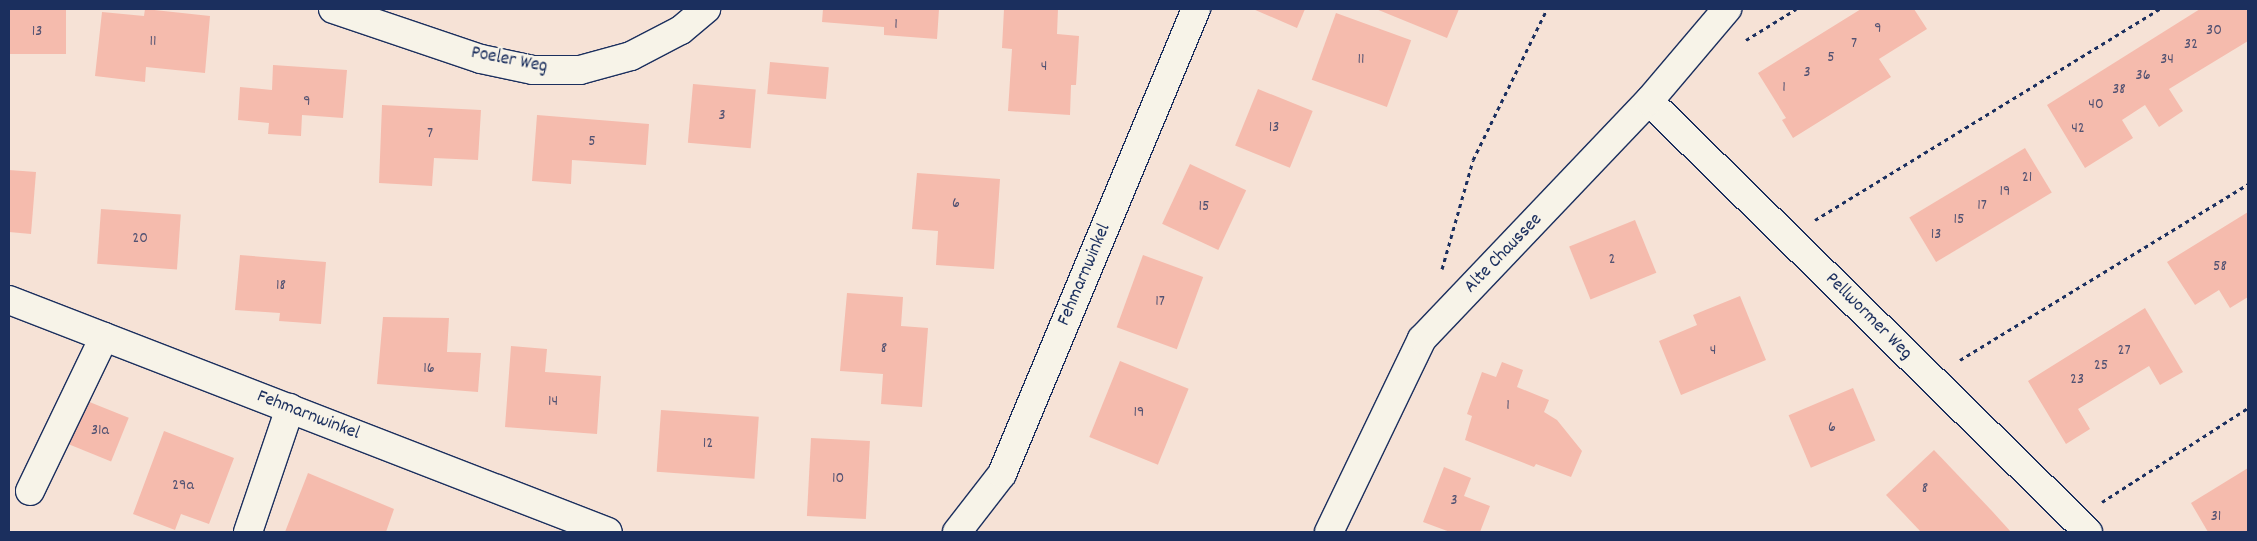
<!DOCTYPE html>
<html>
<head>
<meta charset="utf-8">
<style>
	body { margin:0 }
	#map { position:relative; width:2257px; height:541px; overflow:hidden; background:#f6e2d6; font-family:Dekko,sans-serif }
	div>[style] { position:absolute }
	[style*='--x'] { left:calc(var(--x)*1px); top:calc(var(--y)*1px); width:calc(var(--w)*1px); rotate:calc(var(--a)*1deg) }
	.building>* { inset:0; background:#f5bbad; transform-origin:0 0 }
	.path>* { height:3px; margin-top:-1.5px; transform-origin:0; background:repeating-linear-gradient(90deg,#1b2f5e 0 4px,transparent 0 8px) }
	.roads { filter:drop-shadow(1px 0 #1b2f5e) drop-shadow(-1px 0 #1b2f5e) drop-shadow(0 1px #1b2f5e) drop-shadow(0 -1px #1b2f5e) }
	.minor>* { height:28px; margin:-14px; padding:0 14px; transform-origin:14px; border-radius:14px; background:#f7f3e8 }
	span { translate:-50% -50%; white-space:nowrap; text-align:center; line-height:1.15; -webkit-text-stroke:4.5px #f7f3e8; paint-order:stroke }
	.number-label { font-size:16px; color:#525272 }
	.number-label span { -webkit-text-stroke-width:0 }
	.street-label { font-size:19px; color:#1b2f5e }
	.frame { position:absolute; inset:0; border:10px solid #1b2f5e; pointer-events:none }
</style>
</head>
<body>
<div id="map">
	<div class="building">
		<i style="left:9px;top:9px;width:57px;height:45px"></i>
		<i style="clip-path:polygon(145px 9px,210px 16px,205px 73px,146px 67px,145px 82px,95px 76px,102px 12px,144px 16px)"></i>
		<i style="clip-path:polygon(823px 9px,939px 9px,937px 39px,884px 35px,884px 27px,822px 22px)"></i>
		<i style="clip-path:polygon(1004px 9px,1058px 9px,1057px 34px,1079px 36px,1076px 85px,1071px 85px,1070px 115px,1008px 111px,1012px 49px,1002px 48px)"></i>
		<i style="clip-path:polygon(1253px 9px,1305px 9px,1297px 28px)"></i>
		<i style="clip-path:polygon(1376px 9px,1459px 9px,1447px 38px)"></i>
		<i style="clip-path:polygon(1861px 9px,1914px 9px,1927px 29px,1879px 59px,1891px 77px,1793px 138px,1782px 120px,1786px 118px,1758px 73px)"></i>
		<i style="clip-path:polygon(2200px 9px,2248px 9px,2248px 41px,2169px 89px,2183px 111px,2159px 127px,2145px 105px,2122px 120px,2133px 138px,2085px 168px,2047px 105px)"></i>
		<i style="left:1336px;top:13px;width:80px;height:71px;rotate:20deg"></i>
		<i style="left:770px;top:62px;width:59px;height:32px;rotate:5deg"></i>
		<i style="clip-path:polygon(273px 65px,347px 70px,343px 118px,302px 115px,301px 136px,268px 134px,269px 123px,238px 120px,240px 87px,272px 90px)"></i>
		<i style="left:693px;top:84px;width:63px;height:59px;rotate:5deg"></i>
		<i style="left:1258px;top:89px;width:59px;height:61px;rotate:22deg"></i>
		<i style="clip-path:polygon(382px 105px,481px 110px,478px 160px,434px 158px,432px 186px,379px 183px)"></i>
		<i style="clip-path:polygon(537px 115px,649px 124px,646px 165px,572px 160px,571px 184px,532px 181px)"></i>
		<i style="left:2025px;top:148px;width:52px;height:135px;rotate:59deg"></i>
		<i style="left:1190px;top:164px;width:62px;height:66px;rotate:25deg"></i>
		<i style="clip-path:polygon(9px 170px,36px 172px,31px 234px,9px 232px)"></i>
		<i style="clip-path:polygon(917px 173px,1000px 179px,994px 269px,936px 265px,938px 231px,912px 229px)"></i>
		<i style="left:101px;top:209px;width:80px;height:55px;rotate:4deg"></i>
		<i style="clip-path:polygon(2248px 212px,2248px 297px,2230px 308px,2219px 290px,2195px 305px,2167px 262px)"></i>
		<i style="left:1635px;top:220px;width:57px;height:71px;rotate:68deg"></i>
		<i style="clip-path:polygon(240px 255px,326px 262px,321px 324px,279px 321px,280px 313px,235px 310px)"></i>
		<i style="left:1143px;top:255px;width:64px;height:77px;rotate:20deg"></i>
		<i style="clip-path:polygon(847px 293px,903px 297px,901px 326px,928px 328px,922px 407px,881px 404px,883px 374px,840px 371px)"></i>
		<i style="clip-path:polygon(1740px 296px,1766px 360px,1681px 395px,1659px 341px,1697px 325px,1693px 315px)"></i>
		<i style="clip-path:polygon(2145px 308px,2183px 372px,2160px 385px,2149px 366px,2078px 409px,2090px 429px,2066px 444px,2028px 381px)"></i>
		<i style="clip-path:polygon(383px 317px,449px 318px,447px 352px,481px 353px,478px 392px,377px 384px)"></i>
		<i style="clip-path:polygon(511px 346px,547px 349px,545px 372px,601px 376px,597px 434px,505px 427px)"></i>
		<i style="left:1120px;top:361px;width:74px;height:82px;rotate:22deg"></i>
		<i style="clip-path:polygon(1502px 362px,1523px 370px,1517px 387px,1549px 400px,1544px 412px,1557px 420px,1582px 451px,1571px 477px,1536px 464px,1534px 467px,1465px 440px,1472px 416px,1467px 414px,1482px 372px,1496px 377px)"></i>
		<i style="left:1853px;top:388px;width:57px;height:70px;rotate:67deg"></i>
		<i style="left:87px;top:401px;width:45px;height:47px;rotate:22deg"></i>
		<i style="left:661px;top:410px;width:98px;height:62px;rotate:4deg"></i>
		<i style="clip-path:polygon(164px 431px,234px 458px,209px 524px,181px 514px,175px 530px,133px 514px)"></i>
		<i style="left:811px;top:438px;width:59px;height:78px;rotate:3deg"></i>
		<i style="clip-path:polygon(1934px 450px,1992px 511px,2011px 532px,1921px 532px,1886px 495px)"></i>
		<i style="clip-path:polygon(1444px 467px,1471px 478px,1464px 496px,1490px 506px,1480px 532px,1450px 532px,1423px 522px)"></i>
		<i style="clip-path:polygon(2248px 468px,2248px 532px,2208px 532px,2191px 503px)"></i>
		<i style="clip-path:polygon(308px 473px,394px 509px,386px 532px,285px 532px)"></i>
	</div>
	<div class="path">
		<i style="--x:1746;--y:40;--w:59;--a:-31.8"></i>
		<i style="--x:1815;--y:220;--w:404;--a:-31.5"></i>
		<i style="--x:1442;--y:269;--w:113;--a:-74.1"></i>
		<i style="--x:1473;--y:160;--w:168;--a:-63.9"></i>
		<i style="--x:1960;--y:360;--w:338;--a:-31.4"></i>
		<i style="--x:2102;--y:502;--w:174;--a:-32.8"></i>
	</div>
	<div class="roads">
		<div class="minor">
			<i style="--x:333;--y:9;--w:156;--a:18.7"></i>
			<i style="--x:481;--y:59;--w:53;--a:11.9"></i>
			<i style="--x:533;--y:70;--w:47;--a:0"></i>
			<i style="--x:580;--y:70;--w:53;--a:-15.4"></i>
			<i style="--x:631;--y:56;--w:56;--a:-27.5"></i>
			<i style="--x:681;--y:30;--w:33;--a:-40"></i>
			<i style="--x:1649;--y:101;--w:615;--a:44.47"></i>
			<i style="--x:9;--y:300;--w:642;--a:21.17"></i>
			<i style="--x:30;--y:491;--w:171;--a:-64.3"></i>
			<i style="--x:248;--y:532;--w:131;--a:-71.3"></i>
			<i style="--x:957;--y:532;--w:73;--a:-52.2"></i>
			<i style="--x:1002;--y:474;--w:504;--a:-67.35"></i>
			<i style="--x:1329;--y:532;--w:214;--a:-64.3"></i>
			<i style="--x:1422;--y:339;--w:329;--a:-46.4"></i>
			<i style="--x:1649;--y:101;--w:121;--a:-49.7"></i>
		</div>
	</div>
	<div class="number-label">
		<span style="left:896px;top:25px">1</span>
		<span style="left:1878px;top:29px">9</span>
		<span style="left:2214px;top:31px">30</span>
		<span style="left:37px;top:32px">13</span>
		<span style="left:153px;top:42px">11</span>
		<span style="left:1854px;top:44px">7</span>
		<span style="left:2191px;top:45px">32</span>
		<span style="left:1831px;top:58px">5</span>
		<span style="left:1361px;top:60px">11</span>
		<span style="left:2167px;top:60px">34</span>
		<span style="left:1044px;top:67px">4</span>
		<span style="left:1807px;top:73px">3</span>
		<span style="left:2143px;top:76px">36</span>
		<span style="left:1784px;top:88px">1</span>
		<span style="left:2119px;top:90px">38</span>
		<span style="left:307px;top:102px">9</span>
		<span style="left:2096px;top:105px">40</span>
		<span style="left:722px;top:116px">3</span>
		<span style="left:1274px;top:128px">13</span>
		<span style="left:2078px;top:129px">42</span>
		<span style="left:430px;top:134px">7</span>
		<span style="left:592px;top:142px">5</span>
		<span style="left:2027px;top:178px">21</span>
		<span style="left:2005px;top:192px">19</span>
		<span style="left:956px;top:204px">6</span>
		<span style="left:1982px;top:206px">17</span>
		<span style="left:1204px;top:207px">15</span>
		<span style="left:1959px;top:220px">15</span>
		<span style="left:1936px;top:235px">13</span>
		<span style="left:140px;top:239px">20</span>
		<span style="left:1612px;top:260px">2</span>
		<span style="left:2220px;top:267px">58</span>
		<span style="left:281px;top:286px">18</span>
		<span style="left:1160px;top:302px">17</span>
		<span style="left:884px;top:349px">8</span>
		<span style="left:1713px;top:351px">4</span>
		<span style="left:2124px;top:351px">27</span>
		<span style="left:2101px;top:366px">25</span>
		<span style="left:429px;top:369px">16</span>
		<span style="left:2077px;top:380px">23</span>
		<span style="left:553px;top:402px">14</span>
		<span style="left:1508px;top:406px">1</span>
		<span style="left:1139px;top:413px">19</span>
		<span style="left:1832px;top:428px">6</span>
		<span style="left:100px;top:431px">31a</span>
		<span style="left:708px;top:444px">12</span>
		<span style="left:838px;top:479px">10</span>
		<span style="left:183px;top:486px">29a</span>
		<span style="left:1925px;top:489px">8</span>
		<span style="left:1454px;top:501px">3</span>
		<span style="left:2216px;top:517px">31</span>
	</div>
	<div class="street-label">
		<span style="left:509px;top:61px;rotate:11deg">Poeler Weg</span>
		<span style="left:1504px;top:254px;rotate:-46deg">Alte Chaussee</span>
		<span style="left:1085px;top:275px;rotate:-67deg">Fehmarnwinkel</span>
		<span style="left:1868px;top:317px;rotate:45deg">Pellwormer Weg</span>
		<span style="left:308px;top:416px;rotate:21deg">Fehmarnwinkel</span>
	</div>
	<div class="frame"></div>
</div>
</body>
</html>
